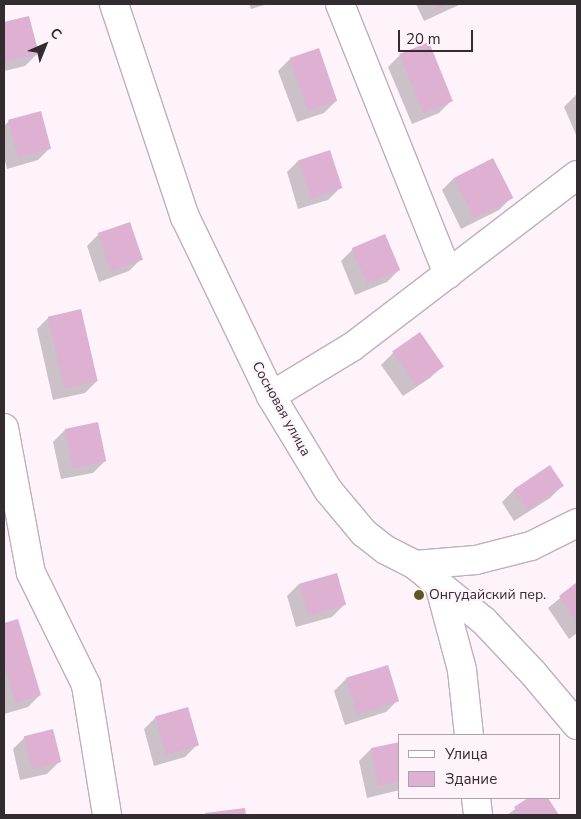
<!DOCTYPE html>
<html>
<head>
<meta charset="utf-8">
<style>
	body { margin:0 }
	#map { position:relative; width:581px; height:819px; overflow:hidden; background:#fef2fb; font-family:"Nunito Sans",sans-serif }
	div>[style] { position:absolute }
	[style*='--x'] { left:calc(var(--x)*1px); top:calc(var(--y)*1px); width:calc(var(--w)*1px); rotate:calc(var(--a)*1deg) }
	.shadow>* { inset:0; background:#0003 }
	.building>* { inset:0; background:#deb0d2; transform-origin:0 0 }
	.roads { filter:drop-shadow(1px 0 #c1aebc) drop-shadow(-1px 0 #c1aebc) drop-shadow(0 1px #c1aebc) drop-shadow(0 -1px #c1aebc) }
	.street>* { height:28px; margin:-14px; padding:0 14px; transform-origin:14px; border-radius:14px; background:#fff }
	.dots>* { width:14px; height:14px; translate:-50% -50%; box-sizing:border-box; border:2px solid #fef2fb; border-radius:50% }
	span { translate:-50% -50%; white-space:nowrap; text-align:center; line-height:1.15; -webkit-text-stroke:4px #fef2fb; paint-order:stroke }
	.street-label { font-size:14px; color:#322b30 }
	.poi-label { font-size:14px; color:#322b30 }
	.left { translate:0 -50%; text-align:left }
	.frame { position:absolute; inset:0; border:5px solid #322b30; pointer-events:none }
	.legend { position:absolute; left:398px; top:734px; width:162px; height:65px; box-sizing:border-box; background:#fef2fb; border:1px solid #aca2aa; margin:0; padding:6px 9px; list-style:none; font-size:15px; color:#322b30 }
	.legend li { display:flex; align-items:center; gap:10px; height:25px }
	.legend b { width:25px; border:1px solid #aca2aa }
	.north { position:absolute; left:20px; top:20px; width:50px; height:50px; -webkit-text-stroke:4px #fef2fb; paint-order:stroke; rotate:44deg; font-size:14px; font-weight:700; line-height:20px; text-align:center; color:#322b30 }
	.north::after { content:''; display:block; margin:auto; width:18px; height:22px; background:#322b30; clip-path:polygon(50% 0,100% 100%,50% 72%,0 100%) }
	.scale { position:absolute; left:398px; top:30px; width:75px; height:22px; box-sizing:border-box; border:2px solid #322b30; border-top:0; padding-left:6px; font-size:15px; line-height:18px; white-space:nowrap; color:#322b30; -webkit-text-stroke:4px #fef2fb; paint-order:stroke }
</style>
</head>
<body>
<div id="map">
	<div class="shadow">
		<i style="clip-path:polygon(249px 4px,268px 4px,251px 9px)"></i>
		<i style="clip-path:polygon(416px 4px,461px 4px,424px 21px)"></i>
		<i style="clip-path:polygon(29px 17px,37px 54px,25px 66px,4px 71px,4px 23px)"></i>
		<i style="clip-path:polygon(400px 55px,451px 101px,439px 113px,412px 124px,388px 67px)"></i>
		<i style="clip-path:polygon(290px 59px,336px 101px,324px 113px,297px 122px,278px 71px)"></i>
		<i style="clip-path:polygon(577px 94px,577px 137px,564px 107px)"></i>
		<i style="clip-path:polygon(9px 121px,50px 148px,38px 160px,7px 169px,4px 157px,4px 126px)"></i>
		<i style="clip-path:polygon(299px 160px,340px 188px,328px 200px,298px 209px,287px 172px)"></i>
		<i style="clip-path:polygon(454px 178px,511px 198px,499px 210px,461px 229px,442px 190px)"></i>
		<i style="clip-path:polygon(99px 234px,141px 259px,129px 271px,99px 282px,87px 246px)"></i>
		<i style="clip-path:polygon(353px 249px,399px 270px,387px 282px,355px 295px,341px 261px)"></i>
		<i style="clip-path:polygon(49px 317px,97px 381px,85px 393px,53px 400px,37px 329px)"></i>
		<i style="clip-path:polygon(393px 353px,442px 366px,430px 378px,403px 396px,381px 365px)"></i>
		<i style="clip-path:polygon(97px 424px,105px 461px,93px 473px,61px 479px,53px 442px,65px 430px)"></i>
		<i style="clip-path:polygon(562px 486px,550px 498px,514px 521px,502px 502px,514px 490px)"></i>
		<i style="clip-path:polygon(336px 574px,344px 605px,332px 617px,296px 627px,287px 596px,299px 584px)"></i>
		<i style="clip-path:polygon(577px 584px,577px 633px,569px 639px,548px 608px)"></i>
		<i style="clip-path:polygon(17px 620px,40px 695px,28px 707px,4px 714px,4px 624px)"></i>
		<i style="clip-path:polygon(346px 679px,398px 700px,386px 712px,345px 725px,334px 691px)"></i>
		<i style="clip-path:polygon(156px 717px,197px 745px,185px 757px,154px 766px,144px 729px)"></i>
		<i style="clip-path:polygon(25px 737px,59px 762px,47px 774px,20px 780px,13px 749px)"></i>
		<i style="clip-path:polygon(400px 743px,400px 790px,367px 798px,359px 761px,371px 749px)"></i>
		<i style="clip-path:polygon(530px 798px,547px 798px,558px 815px,507px 815px)"></i>
	</div>
	<div class="building">
		<i style="clip-path:polygon(433px 4px,450px 4px,436px 10px)"></i>
		<i style="clip-path:polygon(29px 16px,39px 54px,5px 62px,4px 22px)"></i>
		<i style="left:429px;top:42px;width:64px;height:32px;rotate:68deg"></i>
		<i style="left:319px;top:48px;width:56px;height:31px;rotate:71deg"></i>
		<i style="left:41px;top:111px;width:39px;height:34px;rotate:75deg"></i>
		<i style="left:330px;top:150px;width:40px;height:33px;rotate:72deg"></i>
		<i style="left:493px;top:158px;width:45px;height:44px;rotate:63deg"></i>
		<i style="left:130px;top:222px;width:40px;height:34px;rotate:71deg"></i>
		<i style="left:385px;top:234px;width:39px;height:36px;rotate:67deg"></i>
		<i style="left:81px;top:309px;width:74px;height:34px;rotate:77deg"></i>
		<i style="left:420px;top:332px;width:42px;height:34px;rotate:55deg"></i>
		<i style="left:98px;top:422px;width:40px;height:34px;rotate:78deg"></i>
		<i style="left:550px;top:465px;width:25px;height:44px;rotate:56deg"></i>
		<i style="left:337px;top:573px;width:33px;height:39px;rotate:74deg"></i>
		<i style="clip-path:polygon(577px 582px,577px 622px,559px 596px)"></i>
		<i style="clip-path:polygon(18px 619px,41px 695px,16px 703px,4px 664px,4px 623px)"></i>
		<i style="left:388px;top:665px;width:38px;height:44px;rotate:73deg"></i>
		<i style="left:188px;top:707px;width:40px;height:34px;rotate:74deg"></i>
		<i style="left:53px;top:729px;width:34px;height:30px;rotate:76deg"></i>
		<i style="clip-path:polygon(400px 742px,400px 782px,378px 786px,371px 748px)"></i>
		<i style="clip-path:polygon(528px 798px,548px 798px,559px 815px,519px 815px,514px 807px)"></i>
		<i style="clip-path:polygon(245px 808px,246px 815px,206px 815px,205px 813px)"></i>
	</div>
	<div class="roads">
		<div class="street">
			<i style="--x:114;--y:4;--w:225;--a:71.6"></i>
			<i style="--x:185;--y:217;--w:199;--a:64.3"></i>
			<i style="--x:271;--y:396;--w:110;--a:58.8"></i>
			<i style="--x:328;--y:490;--w:56;--a:50.1"></i>
			<i style="--x:364;--y:533;--w:28;--a:38"></i>
			<i style="--x:386;--y:550;--w:33;--a:27"></i>
			<i style="--x:415;--y:565;--w:89;--a:39.1"></i>
			<i style="--x:484;--y:621;--w:71;--a:46.7"></i>
			<i style="--x:533;--y:673;--w:68;--a:49.8"></i>
			<i style="--x:340;--y:4;--w:291;--a:68.2"></i>
			<i style="--x:271;--y:396;--w:95;--a:-31.2"></i>
			<i style="--x:352;--y:347;--w:283;--a:-37.4"></i>
			<i style="--x:4;--y:428;--w:147;--a:79.5"></i>
			<i style="--x:31;--y:573;--w:125;--a:63.8"></i>
			<i style="--x:86;--y:685;--w:132;--a:80.8"></i>
			<i style="--x:415;--y:565;--w:61;--a:-4.7"></i>
			<i style="--x:476;--y:560;--w:57;--a:-14.3"></i>
			<i style="--x:531;--y:546;--w:51;--a:-26.6"></i>
			<i style="--x:439;--y:584;--w:89;--a:75"></i>
			<i style="--x:462;--y:670;--w:65;--a:83.9"></i>
			<i style="--x:476;--y:798;--w:17;--a:83"></i>
		</div>
	</div>
	<div class="dots">
		<i style="left:419px;top:595px;background:#5f5723"></i>
	</div>
	<div class="street-label">
		<span style="left:281px;top:409px;rotate:61deg">Сосновая улица</span>
	</div>
	<div class="poi-label">
		<span class="left" style="left:429px;top:595px">Онгудайский пер.</span>
	</div>
	<div class="frame"></div>
	<ul class="legend">
	<li><b style="height:6px;background:#fff"></b>Улица</li>
	<li><b style="height:14px;background:#deb0d2"></b>Здание</li>
	</ul>
	<div class="north">С</div>
	<div class="scale">20 m</div>
</div>
</body>
</html>
